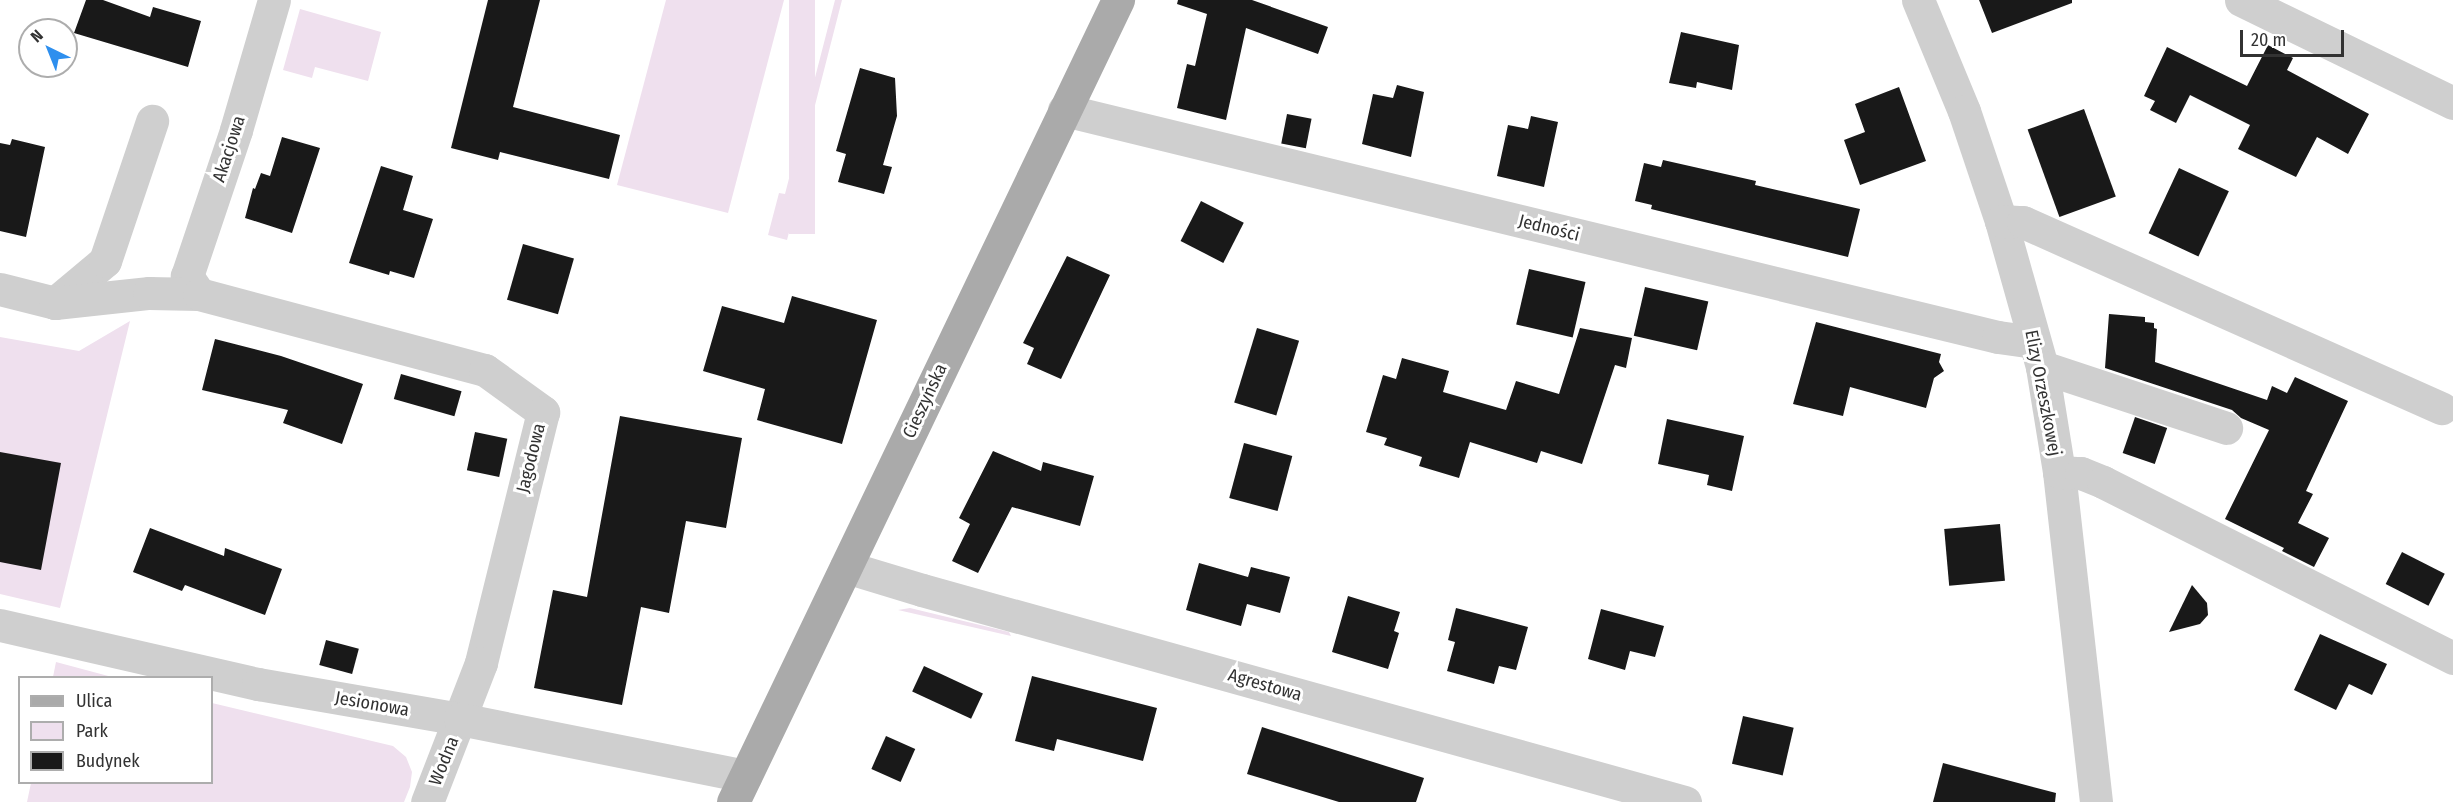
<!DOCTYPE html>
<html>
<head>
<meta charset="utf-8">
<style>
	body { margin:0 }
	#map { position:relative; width:2453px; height:802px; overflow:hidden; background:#fff; font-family:"Fira Sans Condensed",sans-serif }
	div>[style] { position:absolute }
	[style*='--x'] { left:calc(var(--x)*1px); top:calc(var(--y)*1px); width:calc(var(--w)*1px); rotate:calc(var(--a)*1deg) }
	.green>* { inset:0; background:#efe0ee; transform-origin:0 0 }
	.building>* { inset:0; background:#191919; transform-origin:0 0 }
	.minor>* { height:33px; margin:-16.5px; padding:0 16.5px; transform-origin:16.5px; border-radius:16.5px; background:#cfcfcf }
	.major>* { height:33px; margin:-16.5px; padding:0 16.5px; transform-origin:16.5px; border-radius:16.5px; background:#aaa }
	span { translate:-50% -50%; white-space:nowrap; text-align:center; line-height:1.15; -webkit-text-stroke:6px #fff; paint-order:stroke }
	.street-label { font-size:18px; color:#323232 }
	.legend { position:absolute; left:18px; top:676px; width:195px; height:108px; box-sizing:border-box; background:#fff; border:2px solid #adadad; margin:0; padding:8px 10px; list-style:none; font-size:18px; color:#323232 }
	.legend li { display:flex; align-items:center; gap:12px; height:30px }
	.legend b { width:30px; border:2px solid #adadad }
	.north { position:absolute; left:18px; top:18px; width:60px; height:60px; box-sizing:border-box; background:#fff; border:2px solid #adadad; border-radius:50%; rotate:317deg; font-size:16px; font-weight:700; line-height:24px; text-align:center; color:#323232 }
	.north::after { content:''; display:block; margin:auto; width:21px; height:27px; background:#2e8fee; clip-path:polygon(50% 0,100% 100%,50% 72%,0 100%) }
	.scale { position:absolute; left:2240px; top:30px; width:104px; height:27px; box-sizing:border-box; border:3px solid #323232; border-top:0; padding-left:8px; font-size:18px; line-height:21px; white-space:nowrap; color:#323232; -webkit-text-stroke:4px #fff; paint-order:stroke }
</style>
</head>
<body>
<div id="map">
	<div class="green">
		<i style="clip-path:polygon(666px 0,784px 0,728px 213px,617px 185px)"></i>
		<i style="left:789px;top:0;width:26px;height:234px"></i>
		<i style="clip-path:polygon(835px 0,842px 0,792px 195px,798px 198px,787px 240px,768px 235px,779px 193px,785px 194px)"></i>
		<i style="clip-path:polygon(300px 9px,381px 32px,368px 81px,315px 67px,312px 78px,283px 70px)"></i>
		<i style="clip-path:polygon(130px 321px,60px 608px,0 594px,0 337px,79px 351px)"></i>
		<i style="clip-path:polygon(910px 608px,1009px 632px,1011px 636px,898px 610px)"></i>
		<i style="clip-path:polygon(56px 662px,112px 677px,53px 677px)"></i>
		<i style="clip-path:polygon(212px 703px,393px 746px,406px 757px,412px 772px,410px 787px,404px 802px,27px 802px,31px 783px,212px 782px)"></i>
	</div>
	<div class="building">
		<i style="clip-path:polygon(86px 0,103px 0,150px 17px,153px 7px,201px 21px,188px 67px,74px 33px)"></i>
		<i style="clip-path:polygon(488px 0,540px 0,513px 107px,620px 135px,609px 179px,500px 152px,498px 160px,451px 148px)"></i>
		<i style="clip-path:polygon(1178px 0,1252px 0,1328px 27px,1318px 54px,1246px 28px,1226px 120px,1177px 108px,1187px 64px,1195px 66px,1207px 14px,1177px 4px)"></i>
		<i style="clip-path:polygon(1979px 0,2072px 0,2072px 3px,1992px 33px)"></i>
		<i style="clip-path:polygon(1681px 32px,1739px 45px,1732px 90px,1697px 82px,1696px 88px,1669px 83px)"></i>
		<i style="clip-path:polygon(2268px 45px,2293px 58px,2287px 70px,2369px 114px,2348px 154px,2317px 137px,2296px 177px,2238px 149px,2250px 125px,2190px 95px,2176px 123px,2150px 110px,2155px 101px,2144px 96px,2167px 47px,2247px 86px)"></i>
		<i style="clip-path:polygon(860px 68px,895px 78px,897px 116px,883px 165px,892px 167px,884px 194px,838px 182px,846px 154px,836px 151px)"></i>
		<i style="clip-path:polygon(1397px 85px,1424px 92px,1411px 157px,1362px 144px,1373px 94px,1393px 98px)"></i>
		<i style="clip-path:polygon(1899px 87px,1926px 161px,1860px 185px,1844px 140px,1865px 132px,1855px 104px)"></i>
		<i style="left:2084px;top:109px;width:93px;height:60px;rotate:70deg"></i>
		<i style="left:1287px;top:114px;width:25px;height:30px;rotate:11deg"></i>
		<i style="clip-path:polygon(1531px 116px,1558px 122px,1544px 187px,1497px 176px,1508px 125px,1528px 129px)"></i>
		<i style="clip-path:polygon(282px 137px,320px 148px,292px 233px,245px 218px,253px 188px,255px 189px,261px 173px,270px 176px)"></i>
		<i style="clip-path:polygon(12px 139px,45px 147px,26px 237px,0 231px,0 143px,10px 145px)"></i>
		<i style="clip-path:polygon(1663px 160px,1756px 181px,1755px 185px,1860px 209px,1848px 257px,1651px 209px,1652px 205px,1635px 201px,1644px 163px,1661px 167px)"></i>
		<i style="clip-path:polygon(381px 166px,413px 176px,403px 210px,433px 219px,414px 278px,390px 271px,389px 275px,349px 263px)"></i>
		<i style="left:2179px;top:168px;width:55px;height:72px;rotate:25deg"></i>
		<i style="left:1201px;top:201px;width:48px;height:45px;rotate:27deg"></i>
		<i style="left:523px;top:244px;width:53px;height:58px;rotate:16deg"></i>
		<i style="clip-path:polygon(1067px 256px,1110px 275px,1061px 379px,1027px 364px,1034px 348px,1023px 343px)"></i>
		<i style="left:1529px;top:269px;width:58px;height:57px;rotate:13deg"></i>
		<i style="left:1645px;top:287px;width:65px;height:50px;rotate:13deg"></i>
		<i style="clip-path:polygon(792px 296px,877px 320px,842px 444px,757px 420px,765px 389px,703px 371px,722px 306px,784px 323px)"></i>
		<i style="clip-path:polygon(2109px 314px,2145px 317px,2145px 322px,2154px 323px,2154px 328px,2157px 329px,2155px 362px,2267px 400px,2272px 386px,2287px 393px,2295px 377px,2348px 401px,2306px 491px,2313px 494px,2298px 523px,2329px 538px,2314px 567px,2282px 551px,2284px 548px,2225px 519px,2269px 430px,2241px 418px,2232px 410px,2105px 368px)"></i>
		<i style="clip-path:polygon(1816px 322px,1941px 354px,1939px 362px,1944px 371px,1934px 378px,1926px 408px,1850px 387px,1843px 416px,1793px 404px)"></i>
		<i style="left:1257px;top:328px;width:44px;height:78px;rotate:17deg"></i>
		<i style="clip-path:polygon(1580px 328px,1632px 338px,1626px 368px,1615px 365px,1582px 464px,1541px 451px,1537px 463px,1470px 442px,1459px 478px,1419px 466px,1422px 457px,1384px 445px,1387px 438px,1366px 432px,1383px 375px,1396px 379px,1402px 358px,1449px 371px,1443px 392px,1506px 410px,1516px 381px,1559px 394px)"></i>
		<i style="clip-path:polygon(215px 339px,281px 356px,363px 384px,342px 444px,283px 423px,288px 410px,202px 390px)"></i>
		<i style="left:401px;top:374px;width:63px;height:26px;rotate:16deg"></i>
		<i style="clip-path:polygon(620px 416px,742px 438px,726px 528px,686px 521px,669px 613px,641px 607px,622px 705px,534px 688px,553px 590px,587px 597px)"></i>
		<i style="left:2135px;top:417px;width:34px;height:38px;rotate:19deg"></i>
		<i style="clip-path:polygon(1667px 419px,1744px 436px,1732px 491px,1707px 485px,1709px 475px,1658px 464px)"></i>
		<i style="left:475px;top:432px;width:33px;height:39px;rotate:12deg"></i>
		<i style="left:1244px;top:443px;width:50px;height:57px;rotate:15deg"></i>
		<i style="clip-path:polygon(993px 451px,1041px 471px,1043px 462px,1094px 476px,1080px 526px,1012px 507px,978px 573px,952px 561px,970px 524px,959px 518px)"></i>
		<i style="clip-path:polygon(0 452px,61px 463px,41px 570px,0 562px)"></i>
		<i style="left:2000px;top:524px;width:57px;height:56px;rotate:85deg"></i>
		<i style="clip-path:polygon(150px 528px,224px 556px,225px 548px,282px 569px,265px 615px,185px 585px,182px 591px,133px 572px)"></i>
		<i style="left:2402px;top:552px;width:48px;height:36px;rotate:27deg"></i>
		<i style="clip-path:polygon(1199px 563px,1248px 577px,1251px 567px,1290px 577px,1280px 613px,1247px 604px,1241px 626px,1186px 610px)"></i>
		<i style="clip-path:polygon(2192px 585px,2207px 603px,2208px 615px,2200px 624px,2169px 632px)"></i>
		<i style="clip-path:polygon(1348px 596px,1400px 612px,1394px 631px,1399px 633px,1388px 669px,1332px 652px)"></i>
		<i style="clip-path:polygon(1456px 608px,1528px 627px,1516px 670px,1499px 666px,1494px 684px,1447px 671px,1455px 642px,1448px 640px)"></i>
		<i style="clip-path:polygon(1601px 609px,1664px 626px,1655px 657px,1630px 651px,1625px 670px,1588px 659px)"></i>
		<i style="clip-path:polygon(2320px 634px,2387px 664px,2372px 695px,2349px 684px,2336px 710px,2294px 690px)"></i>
		<i style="left:326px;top:640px;width:34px;height:26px;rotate:15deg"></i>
		<i style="left:924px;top:666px;width:65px;height:28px;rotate:25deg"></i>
		<i style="clip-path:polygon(1032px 676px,1157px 708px,1143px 761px,1057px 739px,1054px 751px,1015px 741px)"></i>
		<i style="left:1743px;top:716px;width:52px;height:49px;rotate:13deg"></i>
		<i style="clip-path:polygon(1262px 727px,1424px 778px,1416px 802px,1339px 802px,1247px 774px)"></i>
		<i style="left:886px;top:736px;width:32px;height:36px;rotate:24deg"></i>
		<i style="clip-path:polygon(1943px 763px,2056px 793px,2055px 802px,1933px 802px)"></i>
	</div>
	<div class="minor">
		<i style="--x:1918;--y:0;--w:120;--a:67.5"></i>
		<i style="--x:1964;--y:111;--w:116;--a:71.4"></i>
		<i style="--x:2001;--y:221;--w:152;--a:74.3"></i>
		<i style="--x:2042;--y:367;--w:106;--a:80.8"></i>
		<i style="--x:2059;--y:472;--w:332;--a:83.6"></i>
		<i style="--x:2241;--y:0;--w:236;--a:25.9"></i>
		<i style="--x:1064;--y:110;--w:961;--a:13.66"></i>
		<i style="--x:1998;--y:337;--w:36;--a:8"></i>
		<i style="--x:2001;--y:221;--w:22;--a:3"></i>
		<i style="--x:2023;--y:222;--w:458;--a:24"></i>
		<i style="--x:0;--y:289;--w:57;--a:14.3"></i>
		<i style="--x:55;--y:303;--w:65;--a:-40"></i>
		<i style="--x:105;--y:261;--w:148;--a:-71.4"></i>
		<i style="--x:199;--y:294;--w:22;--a:-124"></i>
		<i style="--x:187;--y:276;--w:154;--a:-71.4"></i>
		<i style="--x:236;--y:130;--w:135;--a:-73.7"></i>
		<i style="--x:55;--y:303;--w:95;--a:-6.1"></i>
		<i style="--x:149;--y:293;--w:50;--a:1.1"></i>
		<i style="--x:199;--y:294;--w:296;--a:14.9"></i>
		<i style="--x:485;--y:370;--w:72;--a:35.9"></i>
		<i style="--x:543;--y:412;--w:259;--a:103.9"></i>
		<i style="--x:481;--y:663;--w:149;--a:111.2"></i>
		<i style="--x:2042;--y:367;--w:194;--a:18.3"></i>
		<i style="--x:2059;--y:472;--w:22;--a:3"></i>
		<i style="--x:2081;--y:473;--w:24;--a:22"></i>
		<i style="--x:2103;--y:482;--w:392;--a:26.7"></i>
		<i style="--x:846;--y:567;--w:79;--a:16.8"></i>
		<i style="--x:922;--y:590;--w:792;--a:15.53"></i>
		<i style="--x:0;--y:625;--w:265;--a:12.9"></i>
		<i style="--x:258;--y:684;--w:205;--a:9.8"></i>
		<i style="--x:460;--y:719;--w:291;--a:11.3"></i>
	</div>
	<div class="major">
		<i style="--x:733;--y:802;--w:890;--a:-64.36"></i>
	</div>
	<div class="street-label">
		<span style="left:229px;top:149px;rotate:-72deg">Akacjowa</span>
		<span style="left:1549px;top:228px;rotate:14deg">Jedności</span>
		<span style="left:2043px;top:393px;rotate:79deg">Elizy Orzeszkowej</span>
		<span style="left:925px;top:401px;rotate:-65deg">Cieszyńska</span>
		<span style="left:531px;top:458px;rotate:-76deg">Jagodowa</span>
		<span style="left:1265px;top:685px;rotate:16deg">Agrestowa</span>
		<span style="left:372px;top:704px;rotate:10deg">Jesionowa</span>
		<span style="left:444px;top:761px;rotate:-68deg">Wodna</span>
	</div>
	<ul class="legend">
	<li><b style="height:8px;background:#aaa"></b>Ulica</li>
	<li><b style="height:16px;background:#efe0ee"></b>Park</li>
	<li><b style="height:16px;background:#191919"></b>Budynek</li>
	</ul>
	<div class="north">N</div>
	<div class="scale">20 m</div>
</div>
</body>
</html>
